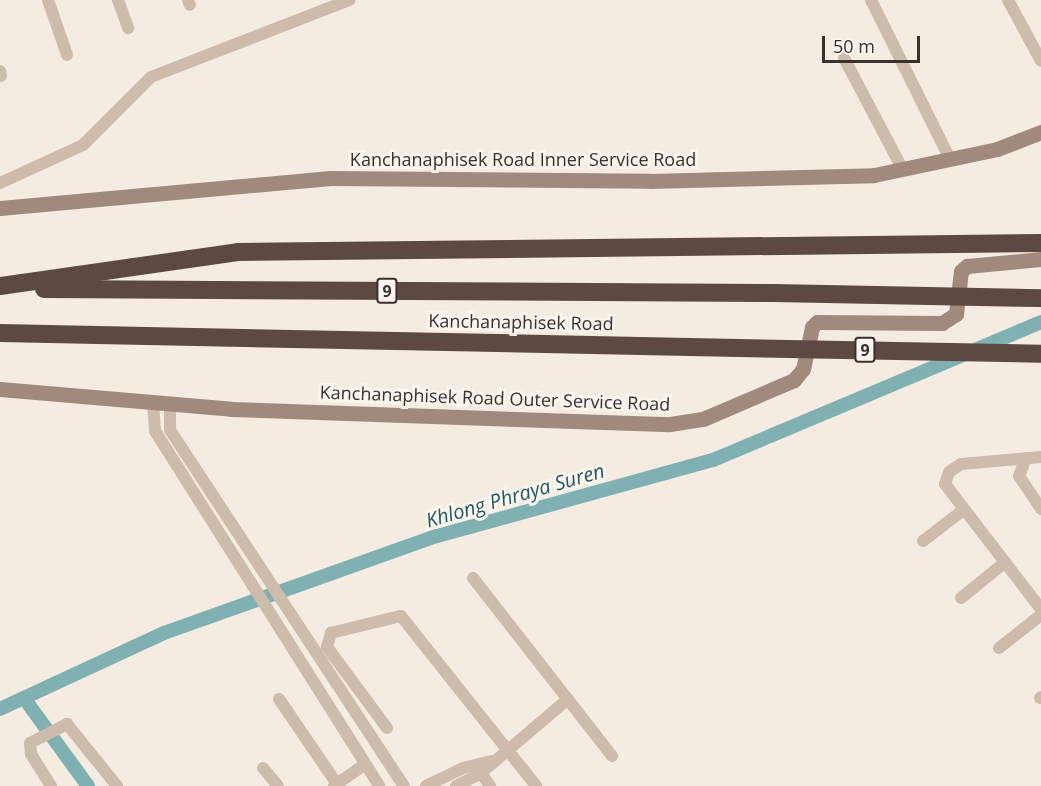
<!DOCTYPE html>
<html>
<head>
<meta charset="utf-8">
<style>
	body { margin:0 }
	#map { position:relative; width:1041px; height:786px; overflow:hidden; background:#f4ebe1; font-family:"Open Sans",sans-serif }
	div>[style] { position:absolute }
	[style*='--x'] { left:calc(var(--x)*1px); top:calc(var(--y)*1px); width:calc(var(--w)*1px); rotate:calc(var(--a)*1deg) }
	.canal>* { height:14px; margin:-7px; padding:0 7px; transform-origin:7px; border-radius:7px; background:#7fb0b2 }
	.minor>* { height:12px; margin:-6px; padding:0 6px; transform-origin:6px; border-radius:6px; background:#cdbbac }
	.secondary>* { height:15px; margin:-7.5px; padding:0 7.5px; transform-origin:7.5px; border-radius:7.5px; background:#a18a7d }
	.motorway>* { height:18px; margin:-9px; padding:0 9px; transform-origin:9px; border-radius:9px; background:#5c4a42 }
	.motorway-bridge>* { height:18px; margin:-9px; padding:0 9px; transform-origin:9px; border-radius:9px; background:#5c4a42 }
	span { translate:-50% -50%; white-space:nowrap; text-align:center; line-height:1.15; -webkit-text-stroke:6px #fbf5ee; paint-order:stroke }
	.shield-label span { padding:2px 4px; background:#fbf5ee; border:2px solid; border-radius:4px; -webkit-text-stroke-width:0 }
	.shield-label { font-size:16px; color:#3b302b; font-weight:700 }
	.street-label { font-size:18px; color:#3b302b }
	.water-label { font-size:20px; color:#1f5a5e; font-style:italic }
	.scale { position:absolute; left:822px; top:36px; width:98px; height:27px; box-sizing:border-box; border:3px solid #3b302b; border-top:0; padding-left:8px; font-size:18px; line-height:21px; white-space:nowrap; color:#3b302b; -webkit-text-stroke:4px #fbf5ee; paint-order:stroke }
</style>
</head>
<body>
<div id="map">
	<div class="canal">
		<i style="--x:24;--y:698;--w:109;--a:54"></i>
		<i style="--x:0;--y:709;--w:181;--a:-24.9"></i>
		<i style="--x:164;--y:633;--w:290;--a:-19.6"></i>
		<i style="--x:437;--y:536;--w:286;--a:-15.4"></i>
		<i style="--x:713;--y:460;--w:356;--a:-22.8"></i>
	</div>
	<div class="minor">
		<i style="--x:48;--y:0;--w:58;--a:70.9"></i>
		<i style="--x:118;--y:0;--w:30;--a:70"></i>
		<i style="--x:188;--y:0;--w:5;--a:68"></i>
		<i style="--x:871;--y:0;--w:178;--a:63.6"></i>
		<i style="--x:1008;--y:0;--w:69;--a:61.6"></i>
		<i style="--x:844;--y:58;--w:124;--a:62.2"></i>
		<i style="--x:0;--y:71;--w:5;--a:79"></i>
		<i style="--x:0;--y:183;--w:91;--a:-24.6"></i>
		<i style="--x:83;--y:145;--w:96;--a:-45"></i>
		<i style="--x:151;--y:77;--w:213;--a:-21.2"></i>
		<i style="--x:153;--y:402;--w:29;--a:86"></i>
		<i style="--x:155;--y:431;--w:420;--a:57.7"></i>
		<i style="--x:170;--y:404;--w:26;--a:90"></i>
		<i style="--x:170;--y:430;--w:426;--a:56.7"></i>
		<i style="--x:1041;--y:457;--w:80;--a:175"></i>
		<i style="--x:961;--y:464;--w:14;--a:146"></i>
		<i style="--x:949;--y:472;--w:13;--a:108"></i>
		<i style="--x:945;--y:484;--w:158;--a:52.5"></i>
		<i style="--x:1026;--y:458;--w:19;--a:111"></i>
		<i style="--x:1019;--y:476;--w:40;--a:56"></i>
		<i style="--x:923;--y:541;--w:49;--a:-37.6"></i>
		<i style="--x:473;--y:578;--w:226;--a:52"></i>
		<i style="--x:961;--y:598;--w:55;--a:-39.1"></i>
		<i style="--x:999;--y:648;--w:53;--a:-38.2"></i>
		<i style="--x:1040;--y:698;--w:1;--a:-45"></i>
		<i style="--x:279;--y:699;--w:103;--a:55.7"></i>
		<i style="--x:387;--y:728;--w:101;--a:-126.5"></i>
		<i style="--x:327;--y:647;--w:15;--a:-74"></i>
		<i style="--x:331;--y:633;--w:72;--a:-13.7"></i>
		<i style="--x:401;--y:616;--w:217;--a:51.5"></i>
		<i style="--x:263;--y:768;--w:23;--a:50"></i>
		<i style="--x:481;--y:773;--w:16;--a:55"></i>
		<i style="--x:51;--y:786;--w:38;--a:-122"></i>
		<i style="--x:31;--y:754;--w:11;--a:-95"></i>
		<i style="--x:30;--y:743;--w:42;--a:-27.2"></i>
		<i style="--x:67;--y:724;--w:80;--a:51.1"></i>
		<i style="--x:334;--y:786;--w:37;--a:-35"></i>
		<i style="--x:426;--y:786;--w:41;--a:-25.9"></i>
		<i style="--x:463;--y:768;--w:29;--a:-14"></i>
		<i style="--x:456;--y:786;--w:28;--a:-27"></i>
		<i style="--x:481;--y:773;--w:114;--a:-40.4"></i>
	</div>
	<div class="secondary">
		<i style="--x:0;--y:208;--w:332;--a:-5.2"></i>
		<i style="--x:331;--y:178;--w:319;--a:0.5"></i>
		<i style="--x:650;--y:181;--w:224;--a:-1.5"></i>
		<i style="--x:874;--y:175;--w:126;--a:-11.9"></i>
		<i style="--x:997;--y:149;--w:47;--a:-21.1"></i>
		<i style="--x:0;--y:389;--w:232;--a:4.9"></i>
		<i style="--x:231;--y:409;--w:439;--a:2"></i>
		<i style="--x:670;--y:424;--w:33;--a:-9"></i>
		<i style="--x:703;--y:419;--w:99;--a:-23.2"></i>
		<i style="--x:794;--y:380;--w:14;--a:-51"></i>
		<i style="--x:803;--y:369;--w:43;--a:-77.9"></i>
		<i style="--x:812;--y:327;--w:7;--a:-45"></i>
		<i style="--x:817;--y:322;--w:125;--a:0.5"></i>
		<i style="--x:942;--y:323;--w:17;--a:-33"></i>
		<i style="--x:956;--y:314;--w:43;--a:-83.4"></i>
		<i style="--x:961;--y:271;--w:8;--a:-40"></i>
		<i style="--x:967;--y:266;--w:74;--a:-5.4"></i>
	</div>
	<div class="motorway">
		<i style="--x:0;--y:286;--w:240;--a:-8.1"></i>
		<i style="--x:238;--y:252;--w:803;--a:-0.64"></i>
		<i style="--x:44;--y:289;--w:730;--a:0.31"></i>
		<i style="--x:0;--y:333;--w:689;--a:1.16"></i>
	</div>
	<div class="motorway-bridge">
		<i style="--x:774;--y:293;--w:267;--a:1.1"></i>
		<i style="--x:689;--y:347;--w:352;--a:1.1"></i>
	</div>
	<div class="shield-label">
		<span style="left:387px;top:291px">9</span>
		<span style="left:865px;top:350px">9</span>
	</div>
	<div class="street-label">
		<span style="left:523px;top:159px">Kanchanaphisek Road Inner Service Road</span>
		<span style="left:521px;top:322px;rotate:1deg">Kanchanaphisek Road</span>
		<span style="left:495px;top:398px;rotate:2deg">Kanchanaphisek Road Outer Service Road</span>
	</div>
	<div class="water-label">
		<span style="left:515px;top:495px;rotate:-16deg">Khlong Phraya Suren</span>
	</div>
	<div class="scale">50 m</div>
</div>
</body>
</html>
